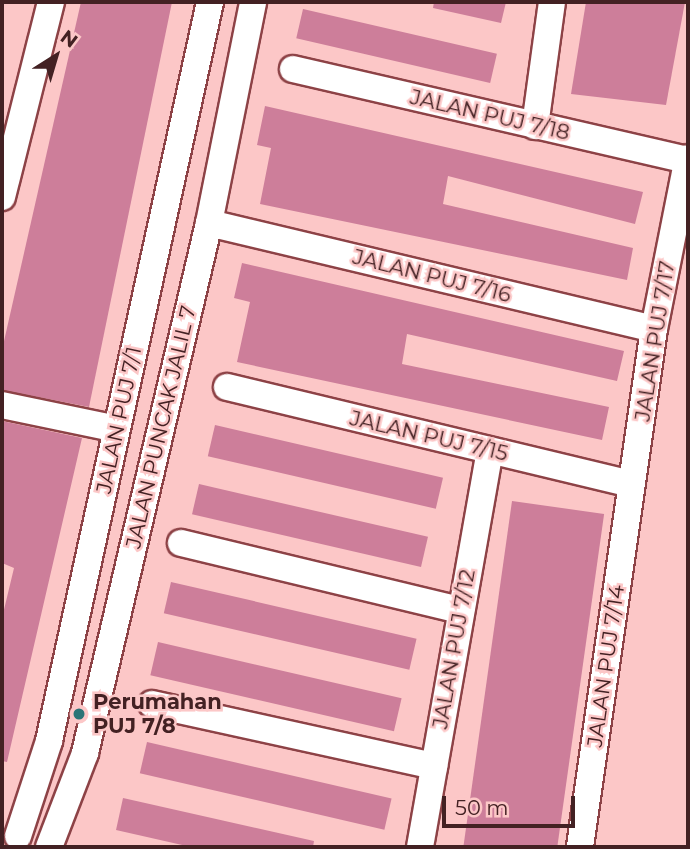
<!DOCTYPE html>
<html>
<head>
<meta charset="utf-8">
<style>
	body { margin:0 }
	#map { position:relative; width:690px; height:849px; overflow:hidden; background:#fcc7c7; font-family:Montserrat,sans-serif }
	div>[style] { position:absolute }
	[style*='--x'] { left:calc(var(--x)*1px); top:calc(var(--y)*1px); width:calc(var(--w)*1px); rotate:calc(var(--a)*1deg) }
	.building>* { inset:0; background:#cd7e9a; transform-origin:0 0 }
	.roads { filter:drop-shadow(2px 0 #8d4246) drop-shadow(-2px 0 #8d4246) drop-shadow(0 2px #8d4246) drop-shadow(0 -2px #8d4246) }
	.minor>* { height:26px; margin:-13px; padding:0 13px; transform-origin:13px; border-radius:13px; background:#fff }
	.dots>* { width:19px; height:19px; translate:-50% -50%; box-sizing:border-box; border:4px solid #fcc7c7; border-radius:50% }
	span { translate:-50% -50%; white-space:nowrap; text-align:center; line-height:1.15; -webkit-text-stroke:5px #fcc7c7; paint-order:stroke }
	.street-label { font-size:21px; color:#432123 }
	.poi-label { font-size:21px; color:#432123; font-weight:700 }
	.left { translate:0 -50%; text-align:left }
	.frame { position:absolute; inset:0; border:4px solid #432123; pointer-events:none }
	.north { position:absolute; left:21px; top:21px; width:70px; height:70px; -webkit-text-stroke:5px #fcc7c7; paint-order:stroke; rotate:37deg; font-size:19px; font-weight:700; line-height:28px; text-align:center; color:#432123 }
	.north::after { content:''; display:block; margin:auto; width:24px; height:32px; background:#432123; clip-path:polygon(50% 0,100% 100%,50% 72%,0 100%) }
	.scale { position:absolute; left:442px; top:796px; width:133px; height:32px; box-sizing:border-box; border:4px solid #432123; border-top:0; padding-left:9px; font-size:21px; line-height:24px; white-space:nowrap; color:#432123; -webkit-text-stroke:5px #fcc7c7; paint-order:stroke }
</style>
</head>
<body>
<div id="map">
	<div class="building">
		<i style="clip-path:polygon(81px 2px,172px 2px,89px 407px,2px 390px,2px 350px)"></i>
		<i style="clip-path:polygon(434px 2px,506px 2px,501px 23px,433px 8px)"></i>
		<i style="clip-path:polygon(586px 2px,685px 2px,666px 105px,571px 94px)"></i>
		<i style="left:303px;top:9px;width:199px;height:30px;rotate:13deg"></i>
		<i style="clip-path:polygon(265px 106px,643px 192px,635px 224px,448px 176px,443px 204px,633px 248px,627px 280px,260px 204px,271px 148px,257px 145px)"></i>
		<i style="clip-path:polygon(242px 263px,624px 351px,617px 381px,407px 334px,402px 364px,609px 407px,602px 440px,237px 362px,250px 302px,234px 298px)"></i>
		<i style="clip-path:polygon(2px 421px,82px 438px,7px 762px,2px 761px,2px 618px,14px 568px,2px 563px)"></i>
		<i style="left:215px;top:425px;width:234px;height:32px;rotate:13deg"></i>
		<i style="left:199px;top:484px;width:235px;height:31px;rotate:13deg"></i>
		<i style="left:512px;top:501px;width:93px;height:350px;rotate:8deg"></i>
		<i style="left:171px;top:582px;width:252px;height:32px;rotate:13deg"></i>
		<i style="left:158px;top:642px;width:250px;height:34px;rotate:13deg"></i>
		<i style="left:147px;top:742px;width:251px;height:32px;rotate:13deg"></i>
		<i style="clip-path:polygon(123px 798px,314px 841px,313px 847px,191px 847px,116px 830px)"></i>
	</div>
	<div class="roads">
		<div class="minor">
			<i style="--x:293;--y:69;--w:405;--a:13"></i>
			<i style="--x:535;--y:126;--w:125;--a:-82.2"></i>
			<i style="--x:2;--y:197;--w:201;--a:-75.9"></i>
			<i style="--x:209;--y:223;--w:457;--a:13.4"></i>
			<i style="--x:227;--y:387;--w:416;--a:13.5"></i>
			<i style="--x:2;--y:405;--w:117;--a:11.8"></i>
			<i style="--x:181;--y:543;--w:288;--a:13.5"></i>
			<i style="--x:152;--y:704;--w:289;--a:12.4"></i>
			<i style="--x:18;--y:836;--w:100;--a:-71.9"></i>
			<i style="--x:49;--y:741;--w:756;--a:-77.71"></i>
			<i style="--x:49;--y:847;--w:101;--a:-69"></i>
			<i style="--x:85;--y:753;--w:544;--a:-76.83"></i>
			<i style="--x:209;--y:223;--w:225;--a:-78.7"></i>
			<i style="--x:420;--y:847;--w:402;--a:-80"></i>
			<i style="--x:580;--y:847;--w:523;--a:-81.87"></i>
			<i style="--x:654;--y:329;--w:174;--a:-78.8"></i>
		</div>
	</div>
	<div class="dots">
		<i style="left:79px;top:714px;background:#2b7577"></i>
	</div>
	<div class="street-label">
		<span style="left:490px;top:115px;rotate:13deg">JALAN PUJ 7/18</span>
		<span style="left:432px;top:276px;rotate:14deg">JALAN PUJ 7/16</span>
		<span style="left:655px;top:341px;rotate:-81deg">JALAN PUJ 7/17</span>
		<span style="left:119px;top:420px;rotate:-78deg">JALAN PUJ 7/1</span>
		<span style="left:161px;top:427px;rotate:-77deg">JALAN PUNCAK JALIL 7</span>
		<span style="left:429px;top:436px;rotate:13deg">JALAN PUJ 7/15</span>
		<span style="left:454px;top:649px;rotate:-80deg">JALAN PUJ 7/12</span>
		<span style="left:606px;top:666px;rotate:-82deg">JALAN PUJ 7/14</span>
	</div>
	<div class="poi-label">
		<span class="left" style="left:93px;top:714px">Perumahan<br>PUJ 7/8</span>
	</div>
	<div class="frame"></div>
	<div class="north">N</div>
	<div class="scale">50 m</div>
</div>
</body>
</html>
